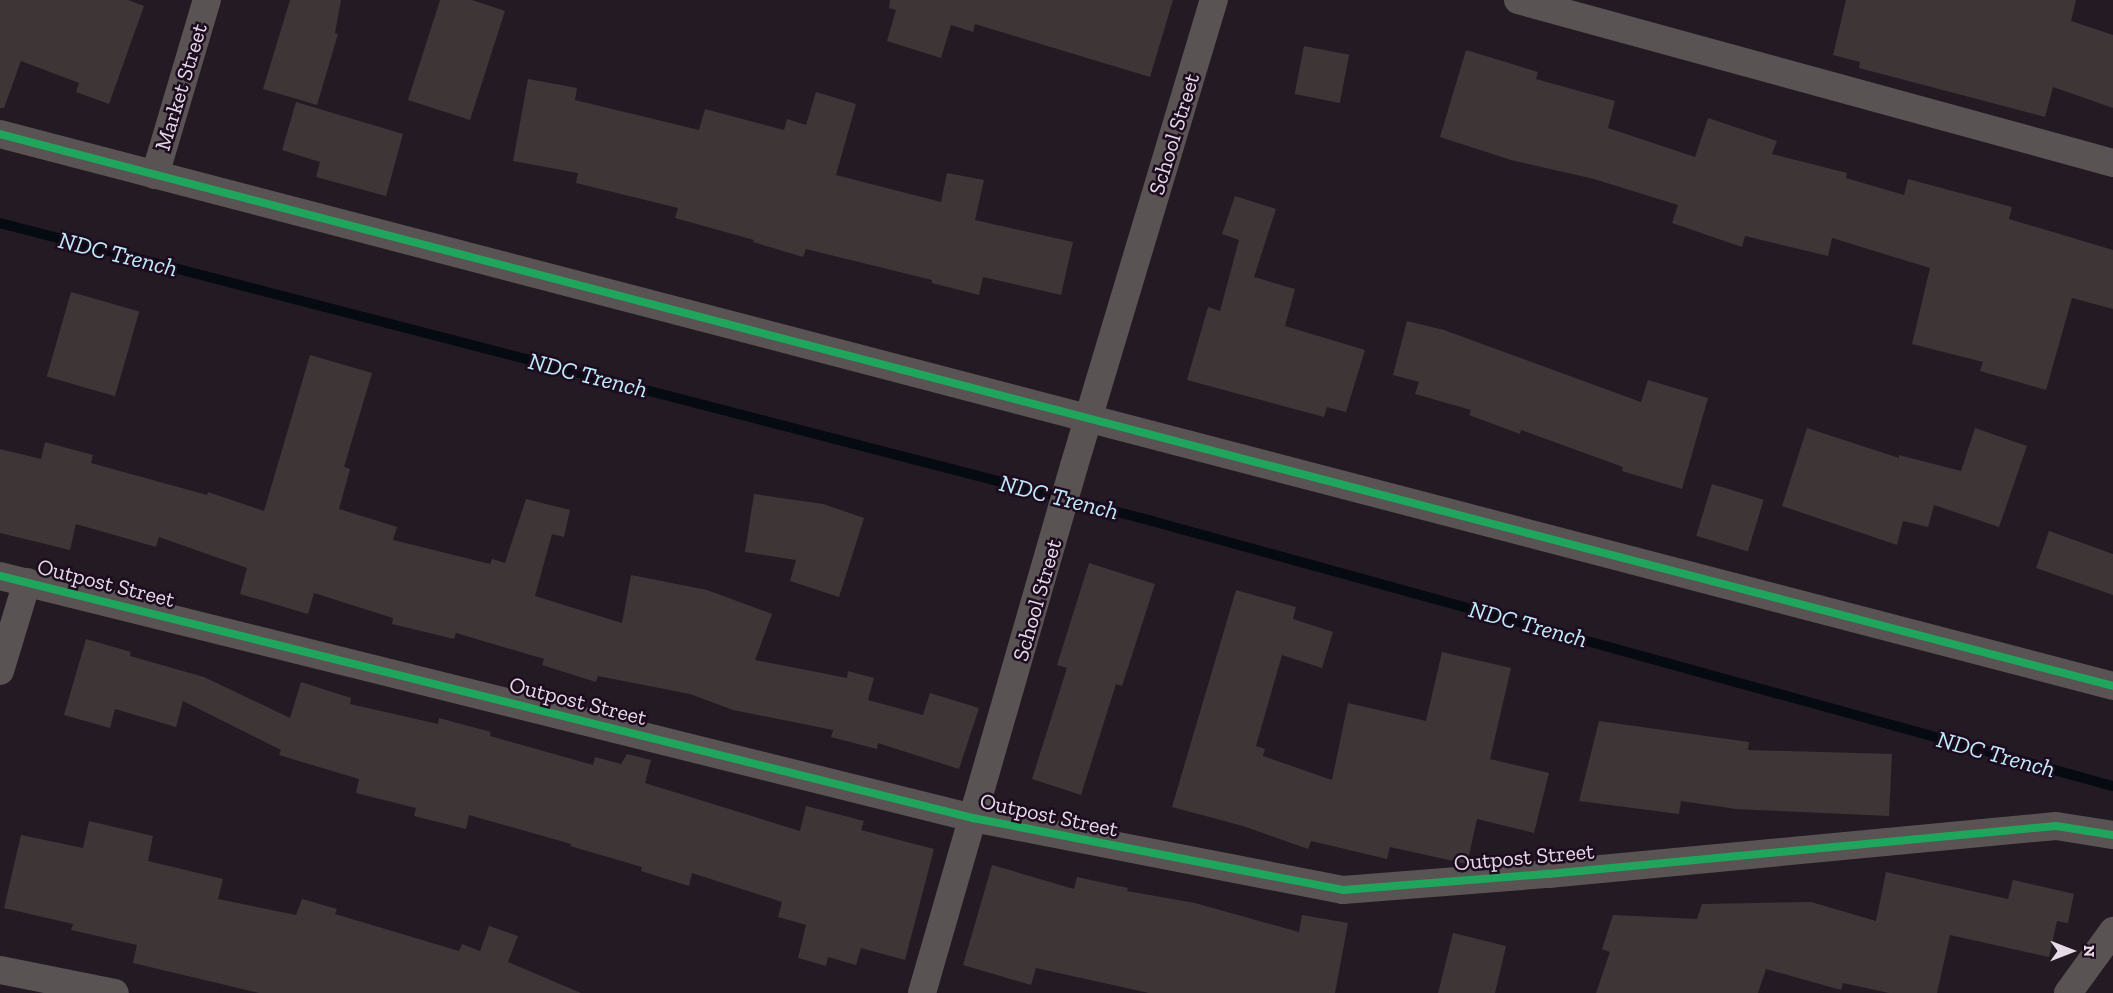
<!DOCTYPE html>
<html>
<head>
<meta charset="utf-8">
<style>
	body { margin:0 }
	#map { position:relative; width:2113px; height:993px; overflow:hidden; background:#241a24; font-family:"Zilla Slab",serif }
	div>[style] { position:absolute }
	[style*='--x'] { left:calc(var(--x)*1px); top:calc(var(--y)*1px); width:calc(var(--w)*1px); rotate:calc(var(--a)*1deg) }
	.stream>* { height:10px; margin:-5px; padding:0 5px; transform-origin:5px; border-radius:5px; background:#050b10 }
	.building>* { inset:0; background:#3e3537; transform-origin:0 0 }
	.minor>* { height:28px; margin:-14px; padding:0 14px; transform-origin:14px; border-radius:14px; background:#595353 }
	.cycleway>* { height:8px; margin:-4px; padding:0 4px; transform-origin:4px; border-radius:4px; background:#20a55d }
	span { translate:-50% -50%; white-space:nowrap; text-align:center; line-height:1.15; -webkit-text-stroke:5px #1d0c1f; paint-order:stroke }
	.street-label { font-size:22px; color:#e6dae7 }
	.water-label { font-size:24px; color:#bfecfa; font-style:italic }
	.north { position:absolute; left:2041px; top:921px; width:60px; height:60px; -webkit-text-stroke:4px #1d0c1f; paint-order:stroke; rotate:90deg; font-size:16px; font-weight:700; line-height:24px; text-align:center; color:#e6dae7 }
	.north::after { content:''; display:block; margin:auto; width:21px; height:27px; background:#e6dae7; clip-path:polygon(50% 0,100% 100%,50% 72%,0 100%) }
</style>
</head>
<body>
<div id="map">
	<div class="stream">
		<i style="--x:0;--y:223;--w:1190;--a:14.5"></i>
		<i style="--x:1152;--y:521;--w:997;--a:15.42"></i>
	</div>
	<div class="building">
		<i style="clip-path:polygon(0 0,128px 0,144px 6px,109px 104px,76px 92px,79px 83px,21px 61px,4px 108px,0 108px)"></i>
		<i style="clip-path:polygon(290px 0,341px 0,335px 33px,338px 34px,317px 105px,263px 89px)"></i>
		<i style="clip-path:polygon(440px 0,472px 0,505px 11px,470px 120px,408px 100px)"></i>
		<i style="clip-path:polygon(890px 0,1173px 0,1150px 77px,975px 24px,973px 32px,951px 25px,941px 58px,887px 41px,896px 10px,889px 8px)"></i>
		<i style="clip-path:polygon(1846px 0,2076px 0,2071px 21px,2113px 35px,2113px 108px,2053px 87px,2045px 117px,1859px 68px,1860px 62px,1833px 55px)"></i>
		<i style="left:1304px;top:46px;width:46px;height:49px;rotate:11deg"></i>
		<i style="clip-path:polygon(1466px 50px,1538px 72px,1536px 79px,1615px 101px,1608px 128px,1695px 157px,1708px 118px,1777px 141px,1772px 154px,1847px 173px,1846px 178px,1904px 195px,1908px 179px,2012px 207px,2009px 219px,2113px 250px,2113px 309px,2072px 298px,2046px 390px,1980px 371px,1983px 362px,1912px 344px,1930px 268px,1832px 238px,1828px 256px,1745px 236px,1742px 247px,1672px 223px,1678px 205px,1594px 179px,1511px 160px,1440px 137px)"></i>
		<i style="clip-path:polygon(528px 79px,577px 88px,575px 100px,699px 130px,705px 109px,784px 130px,787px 119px,806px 125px,816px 92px,856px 104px,836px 175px,941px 202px,947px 173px,984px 180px,975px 220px,1073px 242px,1061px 295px,983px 277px,979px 295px,932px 283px,932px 280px,806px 249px,803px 257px,753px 242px,754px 240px,675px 218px,678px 208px,576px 183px,578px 173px,513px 161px)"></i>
		<i style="clip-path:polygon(296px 102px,403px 134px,386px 196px,316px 177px,320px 162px,282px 150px)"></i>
		<i style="clip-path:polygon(1235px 196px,1276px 209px,1254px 277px,1295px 289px,1285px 326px,1365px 350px,1346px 412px,1327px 407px,1324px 417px,1187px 380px,1208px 307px,1220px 311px,1239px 240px,1222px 234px)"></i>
		<i style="left:71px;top:292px;width:71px;height:88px;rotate:16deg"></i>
		<i style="clip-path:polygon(1407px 321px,1444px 330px,1641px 402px,1648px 380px,1708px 398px,1682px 489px,1622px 471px,1623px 467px,1521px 430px,1520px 434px,1469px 415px,1471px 410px,1415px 394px,1419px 382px,1393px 375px)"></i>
		<i style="clip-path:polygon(310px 355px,372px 373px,344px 467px,350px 469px,339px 509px,397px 527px,393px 540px,490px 564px,492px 559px,505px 563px,526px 499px,570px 510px,564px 537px,552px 534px,535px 596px,622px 623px,631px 575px,707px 590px,772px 614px,755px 660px,847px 678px,848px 671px,874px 678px,868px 700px,923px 715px,930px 693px,979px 708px,959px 769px,878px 743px,877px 749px,831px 737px,833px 730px,733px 710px,690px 694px,598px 676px,596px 682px,542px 665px,544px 659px,456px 633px,454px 639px,392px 624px,393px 618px,314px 593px,308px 614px,240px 594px,247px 568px,159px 537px,156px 547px,76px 524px,70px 550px,0 533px,0 449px,41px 459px,45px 442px,93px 455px,91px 463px,207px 495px,208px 492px,264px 511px)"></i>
		<i style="clip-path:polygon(1807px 428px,1899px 458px,1899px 455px,1961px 471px,1975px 428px,2027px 446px,1999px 527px,1934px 505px,1928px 527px,1903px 521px,1897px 545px,1782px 506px)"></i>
		<i style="left:1712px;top:484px;width:54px;height:54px;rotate:17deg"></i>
		<i style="clip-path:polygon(754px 494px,823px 504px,864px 518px,839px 597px,790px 581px,796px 560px,745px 552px)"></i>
		<i style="clip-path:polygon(2049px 531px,2113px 554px,2113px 595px,2036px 568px)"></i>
		<i style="clip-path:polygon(1089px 563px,1155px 584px,1122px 686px,1116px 684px,1081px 795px,1032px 779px,1067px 668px,1057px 665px)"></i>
		<i style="clip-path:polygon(1236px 590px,1296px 607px,1293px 619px,1333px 632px,1322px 668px,1282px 655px,1256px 746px,1265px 749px,1263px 756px,1332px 780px,1348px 703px,1426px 721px,1442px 652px,1511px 668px,1490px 759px,1549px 773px,1534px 833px,1477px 819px,1467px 864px,1390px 847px,1387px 859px,1311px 841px,1308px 849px,1243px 826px,1172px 807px)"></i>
		<i style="clip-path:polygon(86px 639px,131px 652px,130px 656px,204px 677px,290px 718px,301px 682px,351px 698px,350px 704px,438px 724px,439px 718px,491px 732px,490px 736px,593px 765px,595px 757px,621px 764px,627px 754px,651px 760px,645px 783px,800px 831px,806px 806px,864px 821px,861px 830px,934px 849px,905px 960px,861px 948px,856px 965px,828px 957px,826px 966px,798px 958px,806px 925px,778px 917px,782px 902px,692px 873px,689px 886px,641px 871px,642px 867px,570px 846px,571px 844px,469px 815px,466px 829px,414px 816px,416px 808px,356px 793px,359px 779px,279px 755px,281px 750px,183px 701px,176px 727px,115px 709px,110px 728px,64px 715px)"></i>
		<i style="clip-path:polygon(1599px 721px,1749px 742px,1748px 750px,1892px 754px,1889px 816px,1736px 809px,1681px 801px,1679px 814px,1579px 801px)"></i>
		<i style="clip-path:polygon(89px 821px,153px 836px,148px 861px,223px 879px,218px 899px,296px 915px,302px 899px,337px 909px,335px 914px,459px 951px,462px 944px,480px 951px,489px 926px,518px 936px,508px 962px,581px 993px,259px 993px,133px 963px,137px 945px,71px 930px,73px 924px,4px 908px,21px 835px,83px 848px)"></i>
		<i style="clip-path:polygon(992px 865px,1074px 889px,1077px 877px,1128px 888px,1127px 891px,1195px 903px,1299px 932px,1302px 915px,1348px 923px,1335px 993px,1149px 993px,1036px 968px,1031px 985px,963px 965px)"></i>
		<i style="clip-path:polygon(1886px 872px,2008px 899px,2013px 880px,2074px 894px,2068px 923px,2057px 921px,2049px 957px,1950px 935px,1937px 993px,1889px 993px,1843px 983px,1841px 990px,1766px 969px,1758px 993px,1596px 993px,1610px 952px,1602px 949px,1613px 915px,1697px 919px,1702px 904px,1811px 902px,1876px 921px)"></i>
		<i style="clip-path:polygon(1453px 933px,1506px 946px,1495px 993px,1438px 993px)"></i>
	</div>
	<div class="minor">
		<i style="--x:1518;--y:0;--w:617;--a:15.32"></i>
		<i style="--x:0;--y:134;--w:2184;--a:14.64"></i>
		<i style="--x:155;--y:175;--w:183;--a:-73.5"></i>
		<i style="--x:0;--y:576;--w:1003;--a:13.97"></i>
		<i style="--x:973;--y:818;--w:377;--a:11"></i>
		<i style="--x:1343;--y:890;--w:206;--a:-4.5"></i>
		<i style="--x:1548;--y:874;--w:510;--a:-5.4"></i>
		<i style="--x:2056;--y:826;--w:58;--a:9"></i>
		<i style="--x:0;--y:671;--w:93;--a:-73.1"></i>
		<i style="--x:0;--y:970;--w:117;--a:11.3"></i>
		<i style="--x:922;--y:993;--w:548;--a:-73.91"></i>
		<i style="--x:1074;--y:466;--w:487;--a:-73.3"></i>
		<i style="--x:2068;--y:993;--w:77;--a:-54"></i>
	</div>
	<div class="cycleway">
		<i style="--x:0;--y:134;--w:2184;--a:14.64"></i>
		<i style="--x:0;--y:576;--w:1003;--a:13.97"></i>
		<i style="--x:973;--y:818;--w:377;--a:11"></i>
		<i style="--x:1343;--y:890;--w:206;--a:-4.5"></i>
		<i style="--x:1548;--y:874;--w:510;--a:-5.4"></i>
		<i style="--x:2056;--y:826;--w:58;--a:9"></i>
	</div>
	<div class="street-label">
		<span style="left:181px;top:87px;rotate:-73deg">Market Street</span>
		<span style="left:1174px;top:134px;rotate:-73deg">School Street</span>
		<span style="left:106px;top:583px;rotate:14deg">Outpost Street</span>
		<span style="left:1037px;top:600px;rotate:-74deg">School Street</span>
		<span style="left:578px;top:701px;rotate:14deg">Outpost Street</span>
		<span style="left:1049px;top:815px;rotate:12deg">Outpost Street</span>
		<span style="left:1524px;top:857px;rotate:-5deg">Outpost Street</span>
	</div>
	<div class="water-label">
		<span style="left:118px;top:254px;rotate:14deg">NDC Trench</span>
		<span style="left:588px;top:375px;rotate:14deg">NDC Trench</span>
		<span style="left:1059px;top:497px;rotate:14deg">NDC Trench</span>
		<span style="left:1528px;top:624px;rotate:15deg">NDC Trench</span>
		<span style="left:1996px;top:754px;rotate:15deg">NDC Trench</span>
	</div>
	<div class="north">N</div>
</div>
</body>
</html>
